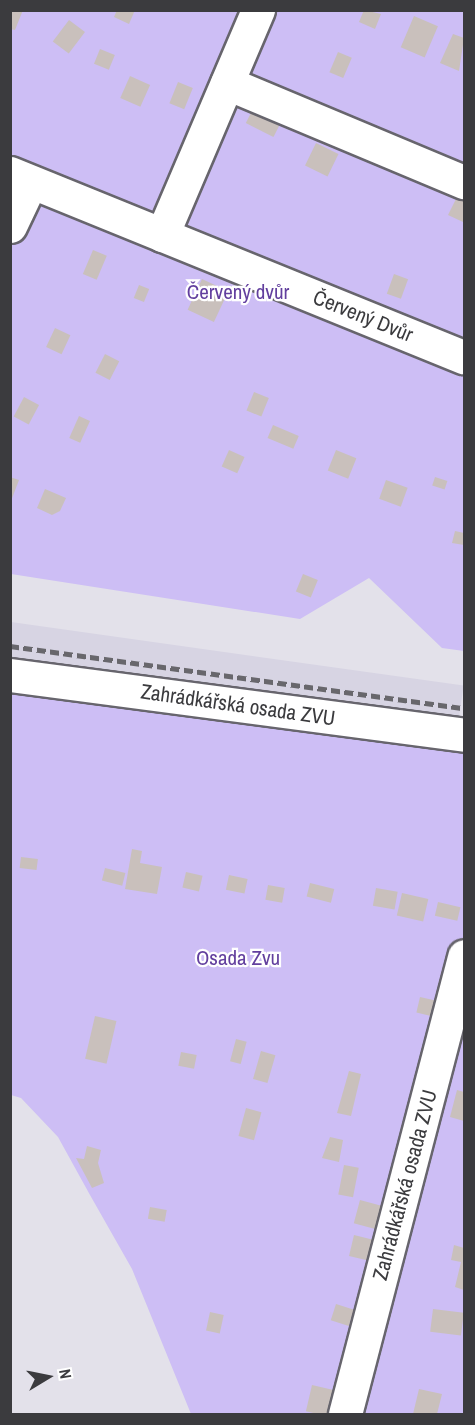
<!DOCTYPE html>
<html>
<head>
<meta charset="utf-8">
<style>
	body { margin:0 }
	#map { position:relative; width:475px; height:1425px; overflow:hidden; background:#e3e1ea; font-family:"Archivo Narrow",sans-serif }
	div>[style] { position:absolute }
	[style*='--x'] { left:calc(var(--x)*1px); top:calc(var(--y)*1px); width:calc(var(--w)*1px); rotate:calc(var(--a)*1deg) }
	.built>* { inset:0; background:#d7d4e3; transform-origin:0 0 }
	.green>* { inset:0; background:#cdbef5 }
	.building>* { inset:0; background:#c9c0bc; transform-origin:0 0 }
	.roads { filter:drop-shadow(2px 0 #67656d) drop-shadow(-2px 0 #67656d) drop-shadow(0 2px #67656d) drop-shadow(0 -2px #67656d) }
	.minor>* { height:33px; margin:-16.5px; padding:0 16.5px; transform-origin:16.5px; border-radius:16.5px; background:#fff }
	.rail>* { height:4.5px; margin-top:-2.25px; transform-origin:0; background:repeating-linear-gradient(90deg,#68676c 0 9px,transparent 0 13.5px) }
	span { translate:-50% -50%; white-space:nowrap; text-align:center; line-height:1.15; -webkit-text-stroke:4.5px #fff; paint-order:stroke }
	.park-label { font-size:21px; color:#623f9e }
	.street-label { font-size:21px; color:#3b3b3e }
	.frame { position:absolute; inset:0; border:12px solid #3b3b3e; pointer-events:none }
	.north { position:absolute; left:18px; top:1347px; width:60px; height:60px; -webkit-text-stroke:4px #fff; paint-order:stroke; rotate:80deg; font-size:16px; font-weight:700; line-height:24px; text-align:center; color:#3b3b3e }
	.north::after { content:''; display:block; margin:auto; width:21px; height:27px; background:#3b3b3e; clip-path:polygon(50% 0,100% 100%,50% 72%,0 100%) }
</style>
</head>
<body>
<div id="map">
	<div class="built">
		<i style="left:11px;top:622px;width:457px;height:47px;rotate:8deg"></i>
	</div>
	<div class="green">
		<i style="clip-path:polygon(10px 11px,464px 11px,464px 651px,442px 648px,369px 578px,300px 619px,11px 574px)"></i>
		<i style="clip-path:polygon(11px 690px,464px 742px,464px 1414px,191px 1414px,132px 1269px,90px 1195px,58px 1137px,21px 1098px,11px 1095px)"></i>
	</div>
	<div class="building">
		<i style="clip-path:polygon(10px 10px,23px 10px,15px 30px,10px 29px)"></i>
		<i style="clip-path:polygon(117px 10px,135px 10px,129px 24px,114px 17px)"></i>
		<i style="clip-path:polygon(364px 10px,381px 14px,375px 29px,359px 22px)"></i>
		<i style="left:414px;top:16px;width:26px;height:34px;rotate:23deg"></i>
		<i style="left:69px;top:20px;width:20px;height:27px;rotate:37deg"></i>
		<i style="clip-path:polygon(453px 34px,464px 38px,459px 71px,440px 63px)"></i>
		<i style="left:100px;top:49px;width:16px;height:16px;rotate:22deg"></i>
		<i style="left:338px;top:52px;width:15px;height:22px;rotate:23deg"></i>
		<i style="left:130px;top:76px;width:22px;height:24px;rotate:24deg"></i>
		<i style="left:178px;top:82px;width:16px;height:23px;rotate:22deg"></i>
		<i style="left:254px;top:107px;width:31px;height:18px;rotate:27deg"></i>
		<i style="left:316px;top:143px;width:25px;height:25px;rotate:26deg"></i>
		<i style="clip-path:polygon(457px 197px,464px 201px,463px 222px,448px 215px)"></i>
		<i style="left:93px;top:250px;width:15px;height:26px;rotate:23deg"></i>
		<i style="left:394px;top:274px;width:15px;height:21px;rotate:20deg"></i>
		<i style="left:202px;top:279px;width:29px;height:34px;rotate:25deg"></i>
		<i style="left:139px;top:285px;width:11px;height:14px;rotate:22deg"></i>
		<i style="left:55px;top:328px;width:17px;height:21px;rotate:25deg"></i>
		<i style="left:105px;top:354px;width:16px;height:21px;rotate:27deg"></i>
		<i style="left:254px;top:392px;width:16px;height:20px;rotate:22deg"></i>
		<i style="left:24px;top:397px;width:17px;height:22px;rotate:28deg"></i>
		<i style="left:79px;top:416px;width:12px;height:24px;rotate:24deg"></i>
		<i style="left:273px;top:425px;width:28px;height:14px;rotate:23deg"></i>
		<i style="left:229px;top:450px;width:17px;height:18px;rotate:24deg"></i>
		<i style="left:336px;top:450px;width:22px;height:22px;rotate:22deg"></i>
		<i style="clip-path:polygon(10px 477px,19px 480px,11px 501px,10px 501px)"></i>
		<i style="left:435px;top:477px;width:13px;height:9px;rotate:18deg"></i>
		<i style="left:386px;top:480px;width:23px;height:20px;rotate:20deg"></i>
		<i style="clip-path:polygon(45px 489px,66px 498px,60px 511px,52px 515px,37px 508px)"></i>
		<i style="clip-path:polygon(455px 531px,464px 533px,464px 545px,452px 543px)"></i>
		<i style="left:303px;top:574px;width:16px;height:19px;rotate:22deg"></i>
		<i style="clip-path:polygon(132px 849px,142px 851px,140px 863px,162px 867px,157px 894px,125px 889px)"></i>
		<i style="left:21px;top:857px;width:17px;height:11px;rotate:7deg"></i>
		<i style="left:105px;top:868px;width:21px;height:13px;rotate:14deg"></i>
		<i style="left:186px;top:872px;width:17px;height:16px;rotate:13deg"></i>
		<i style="left:229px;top:875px;width:19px;height:15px;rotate:12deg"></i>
		<i style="left:310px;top:883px;width:25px;height:14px;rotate:14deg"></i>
		<i style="left:268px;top:885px;width:17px;height:15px;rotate:10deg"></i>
		<i style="left:376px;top:888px;width:22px;height:18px;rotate:10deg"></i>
		<i style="left:402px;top:893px;width:27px;height:23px;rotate:13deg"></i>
		<i style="left:438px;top:902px;width:23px;height:14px;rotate:13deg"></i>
		<i style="left:420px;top:997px;width:17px;height:16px;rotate:13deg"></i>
		<i style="left:95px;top:1016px;width:22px;height:44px;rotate:13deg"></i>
		<i style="left:236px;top:1039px;width:11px;height:23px;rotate:15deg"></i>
		<i style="left:261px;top:1051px;width:15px;height:29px;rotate:16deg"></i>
		<i style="left:181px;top:1052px;width:16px;height:14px;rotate:11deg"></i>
		<i style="clip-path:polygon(349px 1071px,361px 1074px,351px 1116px,337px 1113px)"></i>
		<i style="clip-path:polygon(457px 1090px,464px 1092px,464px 1121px,450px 1117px)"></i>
		<i style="left:246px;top:1108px;width:16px;height:29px;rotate:15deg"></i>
		<i style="clip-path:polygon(330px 1137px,343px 1140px,339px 1162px,322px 1158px)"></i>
		<i style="clip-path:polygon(87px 1146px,101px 1150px,98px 1163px,104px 1183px,92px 1188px,76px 1158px,84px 1159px)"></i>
		<i style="left:344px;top:1165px;width:15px;height:30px;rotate:11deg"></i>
		<i style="left:360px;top:1200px;width:24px;height:24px;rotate:15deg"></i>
		<i style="left:150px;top:1207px;width:17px;height:12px;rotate:10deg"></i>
		<i style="clip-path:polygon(354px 1235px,374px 1240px,366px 1276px,366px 1260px,349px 1256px)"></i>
		<i style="clip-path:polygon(454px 1245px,464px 1248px,464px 1290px,455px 1287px,461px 1262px,451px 1260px)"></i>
		<i style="left:336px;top:1304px;width:19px;height:17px;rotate:18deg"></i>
		<i style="left:433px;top:1309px;width:31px;height:23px;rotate:7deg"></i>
		<i style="left:210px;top:1312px;width:14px;height:19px;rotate:12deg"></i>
		<i style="left:312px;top:1385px;width:23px;height:27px;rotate:13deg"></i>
		<i style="clip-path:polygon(419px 1389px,442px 1394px,437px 1414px,413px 1414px)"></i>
	</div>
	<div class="roads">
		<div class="minor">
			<i style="--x:227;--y:83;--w:257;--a:22.7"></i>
			<i style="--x:10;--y:173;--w:490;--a:22.1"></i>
			<i style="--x:10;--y:226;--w:44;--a:-64.6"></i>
			<i style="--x:162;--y:235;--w:245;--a:-66.9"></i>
			<i style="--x:10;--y:675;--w:458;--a:7.5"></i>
			<i style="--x:345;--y:1414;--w:473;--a:-75.4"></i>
		</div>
	</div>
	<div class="rail">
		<i style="--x:10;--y:646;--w:458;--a:7.8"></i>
	</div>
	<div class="park-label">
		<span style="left:238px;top:292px">Červený dvůr</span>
		<span style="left:238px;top:958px">Osada Zvu</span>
	</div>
	<div class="street-label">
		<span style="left:363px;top:316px;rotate:22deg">Červený Dvůr</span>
		<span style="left:238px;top:705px;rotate:8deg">Zahrádkářská osada ZVU</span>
		<span style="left:405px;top:1185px;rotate:-75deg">Zahrádkářská osada ZVU</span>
	</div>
	<div class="frame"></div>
	<div class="north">N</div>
</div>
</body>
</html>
